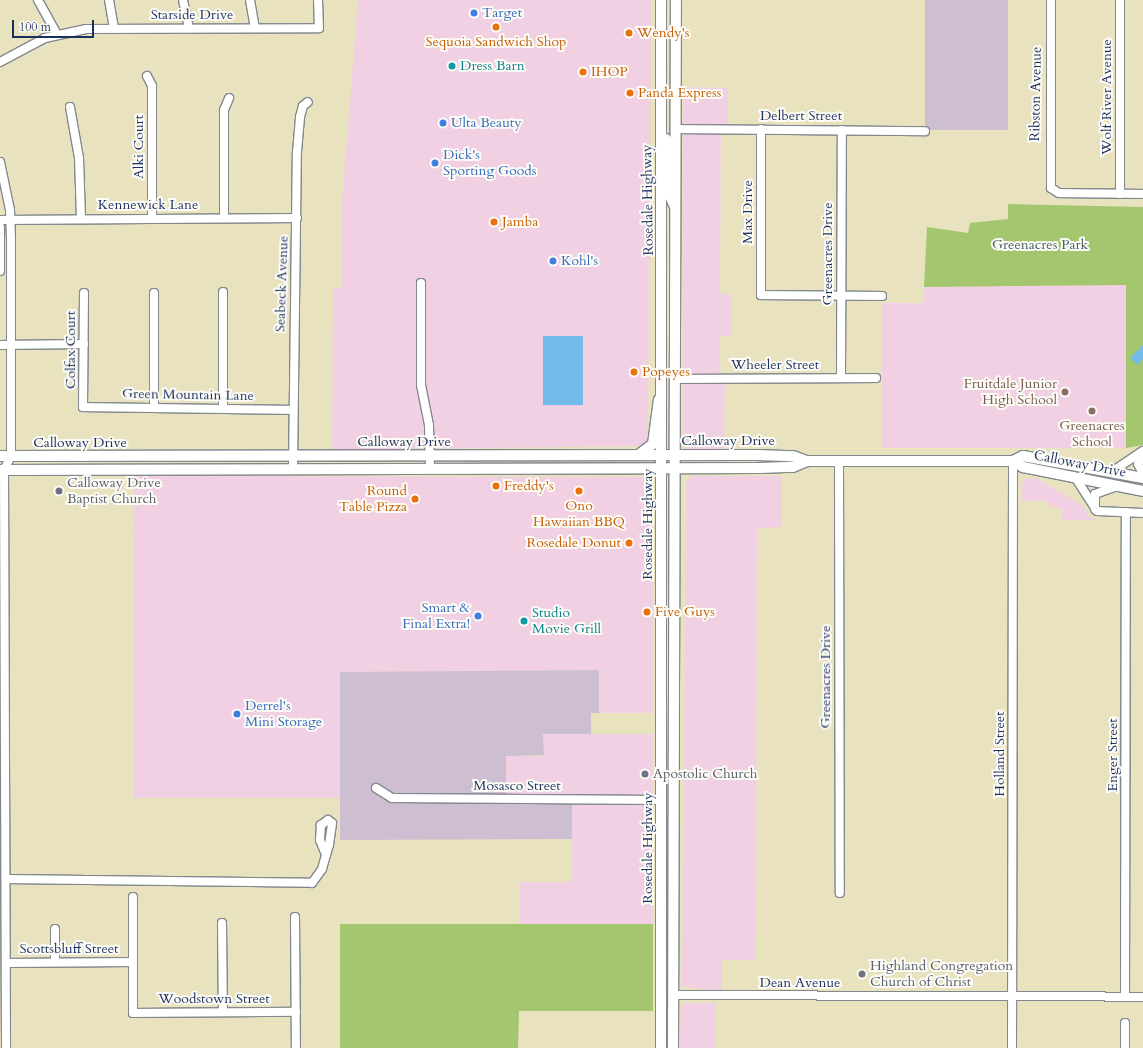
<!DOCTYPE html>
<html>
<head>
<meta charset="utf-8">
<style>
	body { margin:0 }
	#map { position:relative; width:1143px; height:1048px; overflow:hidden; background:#e8e2bf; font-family:Cardo,serif }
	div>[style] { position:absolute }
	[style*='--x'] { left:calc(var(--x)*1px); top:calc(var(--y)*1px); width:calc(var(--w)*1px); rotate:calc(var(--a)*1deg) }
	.built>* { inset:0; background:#f1d0e3 }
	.industrial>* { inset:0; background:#cebed1; transform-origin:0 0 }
	.green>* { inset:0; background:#a3c66f }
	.water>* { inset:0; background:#71bcea; transform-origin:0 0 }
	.roads { filter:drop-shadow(1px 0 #82888e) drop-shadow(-1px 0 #82888e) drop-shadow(0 1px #82888e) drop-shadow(0 -1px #82888e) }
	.minor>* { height:8px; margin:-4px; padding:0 4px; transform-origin:4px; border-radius:4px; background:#fff }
	.major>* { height:10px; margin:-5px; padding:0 5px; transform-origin:5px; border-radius:5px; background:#fff }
	.dots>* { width:11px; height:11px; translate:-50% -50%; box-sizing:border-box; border:2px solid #fdfcf7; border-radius:50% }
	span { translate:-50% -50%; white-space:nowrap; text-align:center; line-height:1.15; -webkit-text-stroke:4px #fdfcf7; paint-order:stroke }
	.shop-label { font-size:14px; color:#366cbe }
	.left { translate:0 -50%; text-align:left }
	.right { translate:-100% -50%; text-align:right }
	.street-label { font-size:14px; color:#1b2f5e }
	.food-label { font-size:14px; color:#c56008 }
	.culture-label { font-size:14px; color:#0d838f }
	.park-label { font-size:14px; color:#445c63 }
	.education-label { font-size:14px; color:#785e54 }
	.worship-label { font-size:14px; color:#5b616d }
	.scale { position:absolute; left:12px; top:20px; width:82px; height:18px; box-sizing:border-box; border:2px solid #1b2f5e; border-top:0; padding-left:5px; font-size:12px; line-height:14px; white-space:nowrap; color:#1b2f5e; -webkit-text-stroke:3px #fdfcf7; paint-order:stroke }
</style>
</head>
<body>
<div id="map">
	<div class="built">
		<i style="clip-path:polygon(358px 0,651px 0,648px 440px,642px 446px,332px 450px,333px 288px,342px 288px,342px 202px)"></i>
		<i style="clip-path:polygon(683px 87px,728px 88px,727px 122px,721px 137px,720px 294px,732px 294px,732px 336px,720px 336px,720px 370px,725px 385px,724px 453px,688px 454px,683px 448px)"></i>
		<i style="clip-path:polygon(1126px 285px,1126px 448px,882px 448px,882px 303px,923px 303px,924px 287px)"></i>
		<i style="clip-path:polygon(133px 476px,654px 477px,653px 713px,599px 713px,599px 670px,340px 672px,340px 798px,134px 798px)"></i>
		<i style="clip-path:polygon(691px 476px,782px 476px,782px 527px,757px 528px,756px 960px,722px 960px,722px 991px,682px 987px,686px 483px)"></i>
		<i style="clip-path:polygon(1027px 478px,1038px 479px,1082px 505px,1090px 518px,1100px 520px,1062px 520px,1062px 508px,1051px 507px,1046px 501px,1021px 501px,1021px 484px)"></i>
		<i style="clip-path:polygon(543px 734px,653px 734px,653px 924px,519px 924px,519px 882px,571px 882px,572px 798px,506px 798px,506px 756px,543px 756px)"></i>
		<i style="clip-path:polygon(686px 1003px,715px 1003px,715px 1048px,680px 1048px,681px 1006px)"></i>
	</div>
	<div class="industrial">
		<i style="left:925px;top:0;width:83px;height:130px"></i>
		<i style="clip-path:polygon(599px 670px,599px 713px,591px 713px,591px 734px,543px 734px,544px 755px,506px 756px,506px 798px,572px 798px,572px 839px,340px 840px,340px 672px)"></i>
	</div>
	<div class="green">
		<i style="clip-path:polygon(1008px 204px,1143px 207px,1143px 445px,1126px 448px,1126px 285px,924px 287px,927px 227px,968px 233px,970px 223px,1008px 219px)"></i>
		<i style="clip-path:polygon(340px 924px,653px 924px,653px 1011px,519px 1011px,518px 1048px,340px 1048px)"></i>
	</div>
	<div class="water">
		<i style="left:583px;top:336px;width:69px;height:40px;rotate:90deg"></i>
		<i style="clip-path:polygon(1143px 345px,1143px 359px,1138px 365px,1130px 358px)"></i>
	</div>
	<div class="roads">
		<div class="minor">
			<i style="--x:38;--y:0;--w:39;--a:61"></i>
			<i style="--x:109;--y:0;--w:29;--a:80"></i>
			<i style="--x:183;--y:0;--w:29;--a:78"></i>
			<i style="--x:250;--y:0;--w:28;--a:80"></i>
			<i style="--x:1051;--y:0;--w:188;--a:90"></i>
			<i style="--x:1051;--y:188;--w:9;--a:32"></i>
			<i style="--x:1059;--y:193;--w:84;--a:0.7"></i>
			<i style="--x:0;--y:62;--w:51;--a:-28.1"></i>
			<i style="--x:45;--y:38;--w:42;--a:-12.4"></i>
			<i style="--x:86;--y:29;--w:233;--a:-0.2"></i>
			<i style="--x:319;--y:28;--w:28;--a:-92"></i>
			<i style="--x:147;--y:76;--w:11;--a:63"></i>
			<i style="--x:152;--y:86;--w:132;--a:90"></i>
			<i style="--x:70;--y:107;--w:52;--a:80"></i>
			<i style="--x:79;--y:158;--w:60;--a:88.1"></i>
			<i style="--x:676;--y:129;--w:249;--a:0.5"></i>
			<i style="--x:761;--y:129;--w:166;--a:90"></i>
			<i style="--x:761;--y:295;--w:121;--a:0.5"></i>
			<i style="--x:0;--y:162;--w:49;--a:78.2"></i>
			<i style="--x:10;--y:210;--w:29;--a:88"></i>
			<i style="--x:11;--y:239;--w:217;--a:90"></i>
			<i style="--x:11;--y:456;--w:16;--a:117"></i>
			<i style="--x:4;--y:470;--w:578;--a:89.8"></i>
			<i style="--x:1120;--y:194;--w:194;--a:-90"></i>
			<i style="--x:224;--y:218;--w:108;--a:-90"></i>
			<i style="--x:224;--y:110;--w:13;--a:-67"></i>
			<i style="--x:0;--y:220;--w:297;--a:-0.4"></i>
			<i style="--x:0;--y:227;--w:44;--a:90"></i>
			<i style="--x:421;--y:283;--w:102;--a:90"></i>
			<i style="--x:421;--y:385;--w:41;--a:78.7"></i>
			<i style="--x:429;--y:425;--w:43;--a:88.7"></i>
			<i style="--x:84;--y:293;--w:114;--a:90.5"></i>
			<i style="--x:83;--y:407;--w:210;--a:0.8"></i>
			<i style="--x:0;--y:345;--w:84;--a:-0.7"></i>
			<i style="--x:841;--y:378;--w:248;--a:-89.8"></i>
			<i style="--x:675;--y:379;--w:201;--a:-0.3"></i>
			<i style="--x:154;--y:408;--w:115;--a:-90"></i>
			<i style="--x:223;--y:409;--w:117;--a:-90"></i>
			<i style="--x:1143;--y:455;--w:10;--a:119"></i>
			<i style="--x:1138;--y:464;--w:11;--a:63"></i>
			<i style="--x:839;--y:461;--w:432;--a:89.9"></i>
			<i style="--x:293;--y:469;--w:317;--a:-89.3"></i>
			<i style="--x:297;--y:152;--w:35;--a:-85"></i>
			<i style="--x:300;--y:117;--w:11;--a:-75"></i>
			<i style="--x:303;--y:106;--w:6;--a:-39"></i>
			<i style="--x:1113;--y:471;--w:36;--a:-34"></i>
			<i style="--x:1075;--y:477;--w:40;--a:57.1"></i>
			<i style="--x:1097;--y:511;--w:46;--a:2.5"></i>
			<i style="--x:1095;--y:509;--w:15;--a:-90"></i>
			<i style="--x:1095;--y:494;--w:20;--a:-20"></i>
			<i style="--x:376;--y:788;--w:19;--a:32"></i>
			<i style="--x:392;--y:798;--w:270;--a:0.4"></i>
			<i style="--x:6;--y:879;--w:306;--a:0.7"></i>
			<i style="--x:312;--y:883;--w:17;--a:-54"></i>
			<i style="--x:322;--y:869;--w:25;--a:-74"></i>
			<i style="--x:329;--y:845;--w:22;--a:-82"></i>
			<i style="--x:332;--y:823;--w:5;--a:-143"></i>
			<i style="--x:328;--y:820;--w:9;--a:144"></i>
			<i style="--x:321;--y:825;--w:15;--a:94"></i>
			<i style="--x:320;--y:840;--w:16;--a:68"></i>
			<i style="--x:133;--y:897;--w:116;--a:90"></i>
			<i style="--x:133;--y:1013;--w:163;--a:-0.4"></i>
			<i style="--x:295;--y:917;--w:131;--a:89.6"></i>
			<i style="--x:222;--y:923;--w:89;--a:89.4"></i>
			<i style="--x:55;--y:929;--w:33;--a:90"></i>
			<i style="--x:6;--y:963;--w:127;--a:-0.5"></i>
			<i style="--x:673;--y:995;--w:470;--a:0.2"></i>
			<i style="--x:1125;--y:997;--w:485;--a:-89.9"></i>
			<i style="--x:1012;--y:1048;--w:587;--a:-89.9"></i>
			<i style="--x:1125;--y:1048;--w:25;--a:-90"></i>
		</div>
		<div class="major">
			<i style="--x:666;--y:139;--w:54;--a:86.8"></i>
			<i style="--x:669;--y:193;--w:13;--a:67"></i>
			<i style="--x:641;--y:453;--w:15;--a:-37"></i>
			<i style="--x:653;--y:444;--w:45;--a:-82.4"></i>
			<i style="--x:0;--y:456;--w:757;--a:-0.08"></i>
			<i style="--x:757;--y:455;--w:36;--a:2"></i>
			<i style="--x:793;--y:456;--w:15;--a:20"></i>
			<i style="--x:1013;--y:461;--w:12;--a:31"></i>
			<i style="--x:1023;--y:467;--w:122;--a:11.3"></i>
			<i style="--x:0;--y:470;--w:760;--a:-0.15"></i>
			<i style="--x:760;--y:468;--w:33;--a:-2"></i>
			<i style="--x:793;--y:467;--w:15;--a:-23"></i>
			<i style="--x:807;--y:461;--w:206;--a:0"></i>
			<i style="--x:1013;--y:461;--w:11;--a:-27"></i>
			<i style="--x:1023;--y:456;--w:122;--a:10.4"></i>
			<i style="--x:661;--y:1048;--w:1048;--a:-90"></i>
			<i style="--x:673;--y:1048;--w:1048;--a:-89.84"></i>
		</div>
	</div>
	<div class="dots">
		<i style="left:474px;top:13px;background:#3f7fe0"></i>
		<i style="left:496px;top:27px;background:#e8710a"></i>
		<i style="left:629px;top:33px;background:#e8710a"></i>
		<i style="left:452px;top:66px;background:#0f9aa8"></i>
		<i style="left:583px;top:72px;background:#e8710a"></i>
		<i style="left:630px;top:93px;background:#e8710a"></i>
		<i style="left:443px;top:123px;background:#3f7fe0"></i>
		<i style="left:435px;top:163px;background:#3f7fe0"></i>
		<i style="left:494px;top:222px;background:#e8710a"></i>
		<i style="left:553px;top:261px;background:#3f7fe0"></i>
		<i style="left:634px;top:372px;background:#e8710a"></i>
		<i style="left:1065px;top:392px;background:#8d6e63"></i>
		<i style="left:1092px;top:411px;background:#8d6e63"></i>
		<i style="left:496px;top:486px;background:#e8710a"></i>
		<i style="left:59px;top:491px;background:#6b7280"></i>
		<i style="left:579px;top:491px;background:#e8710a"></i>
		<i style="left:415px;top:499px;background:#e8710a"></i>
		<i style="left:629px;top:543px;background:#e8710a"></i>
		<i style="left:647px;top:612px;background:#e8710a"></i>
		<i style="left:478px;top:616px;background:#3f7fe0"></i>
		<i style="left:524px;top:621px;background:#0f9aa8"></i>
		<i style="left:237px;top:714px;background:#3f7fe0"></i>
		<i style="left:645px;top:774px;background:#6b7280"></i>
		<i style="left:862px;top:974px;background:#6b7280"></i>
	</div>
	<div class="shop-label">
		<span class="left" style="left:482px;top:13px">Target</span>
		<span class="left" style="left:451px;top:123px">Ulta Beauty</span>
		<span class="left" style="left:443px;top:163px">Dick's<br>Sporting Goods</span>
		<span class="left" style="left:561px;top:261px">Kohl's</span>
		<span class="right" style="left:470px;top:616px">Smart &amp;<br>Final Extra!</span>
		<span class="left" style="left:245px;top:714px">Derrel's<br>Mini Storage</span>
	</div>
	<div class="street-label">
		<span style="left:192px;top:15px">Starside Drive</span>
		<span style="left:1036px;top:94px;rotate:-89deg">Ribston Avenue</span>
		<span style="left:1107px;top:97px;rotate:-90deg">Wolf River Avenue</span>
		<span style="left:801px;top:116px">Delbert Street</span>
		<span style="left:139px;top:147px;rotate:-90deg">Alki Court</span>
		<span style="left:648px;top:200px;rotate:-91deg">Rosedale Highway</span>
		<span style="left:148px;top:205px">Kennewick Lane</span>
		<span style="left:748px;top:212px;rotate:-90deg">Max Drive</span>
		<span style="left:828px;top:254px;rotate:-90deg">Greenacres Drive</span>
		<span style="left:282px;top:284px;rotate:-88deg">Seabeck Avenue</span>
		<span style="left:71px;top:350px;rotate:-90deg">Colfax Court</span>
		<span style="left:775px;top:365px">Wheeler Street</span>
		<span style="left:188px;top:395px;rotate:1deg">Green Mountain Lane</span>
		<span style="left:728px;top:441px">Calloway Drive</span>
		<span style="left:404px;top:442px">Calloway Drive</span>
		<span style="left:80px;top:443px">Calloway Drive</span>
		<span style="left:1080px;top:464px;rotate:11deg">Calloway Drive</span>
		<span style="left:648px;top:524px;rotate:-90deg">Rosedale Highway</span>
		<span style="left:826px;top:677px;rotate:-90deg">Greenacres Drive</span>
		<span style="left:1000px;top:754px;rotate:-90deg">Holland Street</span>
		<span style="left:1113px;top:755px;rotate:-90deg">Enger Street</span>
		<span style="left:517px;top:786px">Mosasco Street</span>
		<span style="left:648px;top:848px;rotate:-90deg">Rosedale Highway</span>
		<span style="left:69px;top:949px">Scottsbluff Street</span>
		<span style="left:800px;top:983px">Dean Avenue</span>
		<span style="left:214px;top:999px">Woodstown Street</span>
	</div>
	<div class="food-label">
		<span class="left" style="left:637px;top:33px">Wendy's</span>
		<span style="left:496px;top:42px">Sequoia Sandwich Shop</span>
		<span class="left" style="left:591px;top:72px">IHOP</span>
		<span class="left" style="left:638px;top:93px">Panda Express</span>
		<span class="left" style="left:502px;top:222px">Jamba</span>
		<span class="left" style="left:642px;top:372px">Popeyes</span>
		<span class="left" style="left:504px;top:486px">Freddy's</span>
		<span class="right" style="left:407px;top:499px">Round<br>Table Pizza</span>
		<span style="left:579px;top:514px">Ono<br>Hawaiian BBQ</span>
		<span class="right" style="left:621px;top:543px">Rosedale Donut</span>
		<span class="left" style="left:655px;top:612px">Five Guys</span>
	</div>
	<div class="culture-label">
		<span class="left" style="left:460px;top:66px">Dress Barn</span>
		<span class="left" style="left:532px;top:621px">Studio<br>Movie Grill</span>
	</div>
	<div class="park-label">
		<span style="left:1040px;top:245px">Greenacres Park</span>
	</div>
	<div class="education-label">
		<span class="right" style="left:1057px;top:392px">Fruitdale Junior<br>High School</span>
		<span style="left:1092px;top:434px">Greenacres<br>School</span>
	</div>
	<div class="worship-label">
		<span class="left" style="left:67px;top:491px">Calloway Drive<br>Baptist Church</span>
		<span class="left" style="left:653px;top:774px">Apostolic Church</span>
		<span class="left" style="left:870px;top:974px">Highland Congregation<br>Church of Christ</span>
	</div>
	<div class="scale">100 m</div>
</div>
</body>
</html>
